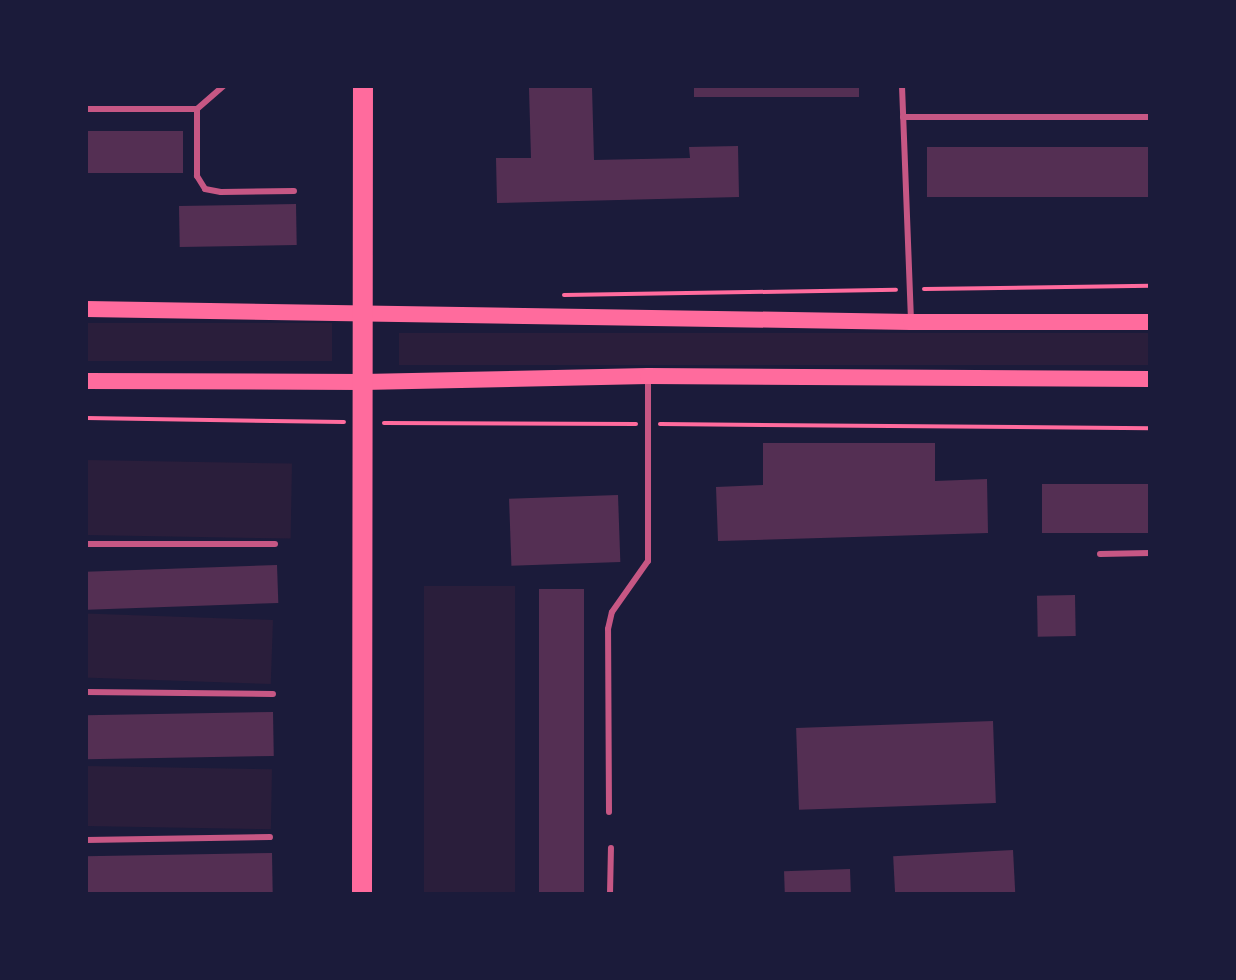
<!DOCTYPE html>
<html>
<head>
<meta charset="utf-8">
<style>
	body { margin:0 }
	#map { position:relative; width:1236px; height:980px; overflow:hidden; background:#1b1b3a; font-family:Raleway,sans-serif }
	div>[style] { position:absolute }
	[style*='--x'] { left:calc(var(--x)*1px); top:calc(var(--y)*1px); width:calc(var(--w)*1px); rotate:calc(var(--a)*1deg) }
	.green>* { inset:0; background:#2a1e3b; transform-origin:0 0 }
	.building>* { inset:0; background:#542f53; transform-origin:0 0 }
	.path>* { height:4px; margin:-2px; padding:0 2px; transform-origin:2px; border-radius:2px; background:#ff6b9d }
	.service>* { height:6px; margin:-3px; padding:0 3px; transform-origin:3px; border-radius:3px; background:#c65784 }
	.secondary>* { height:16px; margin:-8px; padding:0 8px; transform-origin:8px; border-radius:8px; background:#ff6b9d }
	.primary>* { height:20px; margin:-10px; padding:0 10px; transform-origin:10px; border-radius:10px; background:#ff6b9d }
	span { translate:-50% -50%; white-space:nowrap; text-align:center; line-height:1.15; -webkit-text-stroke:8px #1b1b3a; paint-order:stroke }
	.frame { position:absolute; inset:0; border:88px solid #1b1b3a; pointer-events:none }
</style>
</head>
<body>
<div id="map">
	<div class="green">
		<i style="left:86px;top:323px;width:246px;height:38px"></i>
		<i style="left:399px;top:333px;width:751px;height:32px"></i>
		<i style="left:86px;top:460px;width:206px;height:75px;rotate:1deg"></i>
		<i style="left:424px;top:586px;width:91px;height:308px"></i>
		<i style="left:273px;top:620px;width:64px;height:187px;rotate:92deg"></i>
		<i style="left:86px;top:766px;width:186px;height:60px;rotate:1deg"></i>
	</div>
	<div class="building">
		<i style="left:694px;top:86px;width:165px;height:11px"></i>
		<i style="clip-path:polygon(592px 87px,594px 160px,690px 158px,689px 147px,738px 146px,739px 197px,497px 203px,496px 158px,531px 158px,529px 88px)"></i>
		<i style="left:183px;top:131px;width:42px;height:97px;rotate:90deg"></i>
		<i style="left:1150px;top:147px;width:50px;height:223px;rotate:90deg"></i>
		<i style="left:296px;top:204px;width:41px;height:117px;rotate:89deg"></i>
		<i style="clip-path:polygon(763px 443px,935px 443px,935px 481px,987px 479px,988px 533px,718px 541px,716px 487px,763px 485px)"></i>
		<i style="left:1150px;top:484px;width:49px;height:108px;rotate:90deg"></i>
		<i style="left:618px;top:495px;width:67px;height:109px;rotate:88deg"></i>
		<i style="left:277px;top:565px;width:38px;height:191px;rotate:88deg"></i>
		<i style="left:539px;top:589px;width:45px;height:305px"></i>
		<i style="left:1075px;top:595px;width:41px;height:38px;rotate:89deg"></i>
		<i style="left:273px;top:712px;width:44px;height:187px;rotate:89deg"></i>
		<i style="left:993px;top:721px;width:82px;height:197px;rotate:88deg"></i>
		<i style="left:1013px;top:850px;width:44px;height:120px;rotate:87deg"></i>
		<i style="left:272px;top:853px;width:41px;height:186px;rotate:89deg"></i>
		<i style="left:850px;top:869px;width:25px;height:66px;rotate:88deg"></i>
	</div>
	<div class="path">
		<i style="--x:924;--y:289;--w:226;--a:-0.8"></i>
		<i style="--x:564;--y:295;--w:332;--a:-0.9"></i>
		<i style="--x:86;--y:418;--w:258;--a:0.9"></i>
		<i style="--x:384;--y:423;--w:252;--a:0.2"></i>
		<i style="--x:660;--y:424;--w:490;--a:0.5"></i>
	</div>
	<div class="service">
		<i style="--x:902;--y:86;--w:236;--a:87.8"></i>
		<i style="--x:86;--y:109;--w:111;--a:0"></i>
		<i style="--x:197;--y:109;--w:35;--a:-41"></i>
		<i style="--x:197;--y:109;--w:67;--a:90"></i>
		<i style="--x:197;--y:176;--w:15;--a:58"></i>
		<i style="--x:205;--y:189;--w:16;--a:11"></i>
		<i style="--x:221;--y:192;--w:73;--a:-0.8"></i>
		<i style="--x:903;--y:117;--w:247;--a:0"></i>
		<i style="--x:86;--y:544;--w:189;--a:0"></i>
		<i style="--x:1100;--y:554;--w:50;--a:-1.1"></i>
		<i style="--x:86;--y:692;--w:187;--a:0.6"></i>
		<i style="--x:609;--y:812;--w:183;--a:-90.3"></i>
		<i style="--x:608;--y:629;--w:17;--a:-77"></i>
		<i style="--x:612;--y:612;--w:62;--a:-54.8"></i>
		<i style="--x:648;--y:561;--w:185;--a:-90"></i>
		<i style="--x:86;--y:840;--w:184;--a:-0.9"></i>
		<i style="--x:610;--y:894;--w:46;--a:-88.8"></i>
	</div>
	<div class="secondary">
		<i style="--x:86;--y:309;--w:825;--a:0.9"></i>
		<i style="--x:911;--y:322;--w:239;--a:0"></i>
		<i style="--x:86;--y:381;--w:277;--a:0.2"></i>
		<i style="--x:363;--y:382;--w:285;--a:-1.2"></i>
		<i style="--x:648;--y:376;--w:502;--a:0.34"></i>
	</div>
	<div class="primary">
		<i style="--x:362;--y:894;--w:808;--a:-89.93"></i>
	</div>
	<div class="frame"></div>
</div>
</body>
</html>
